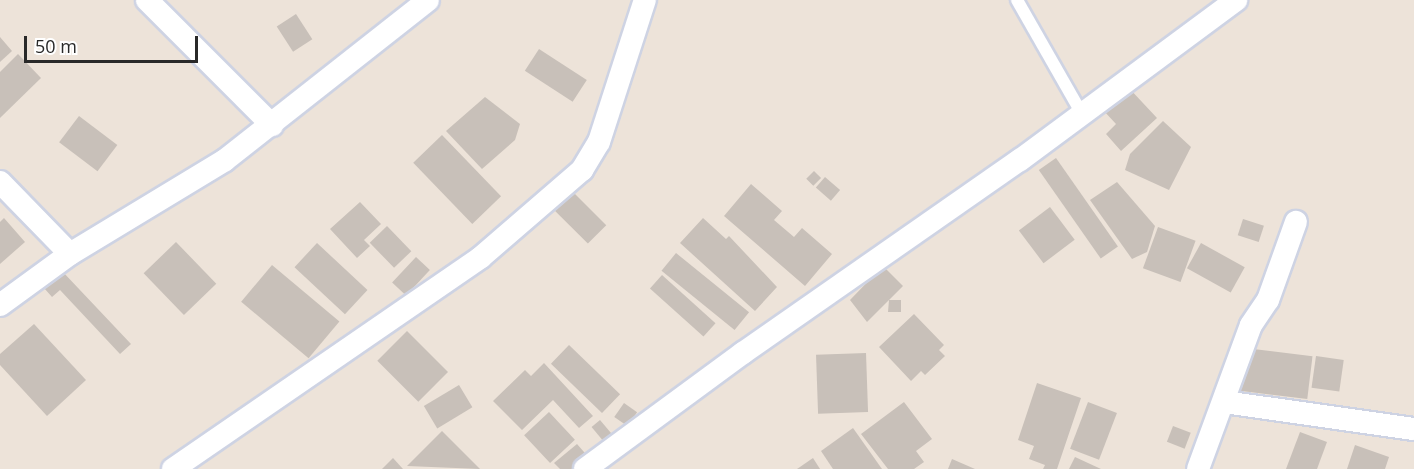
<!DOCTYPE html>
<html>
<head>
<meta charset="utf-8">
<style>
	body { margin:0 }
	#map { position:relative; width:1414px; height:469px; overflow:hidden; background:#ede3d9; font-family:"Open Sans",sans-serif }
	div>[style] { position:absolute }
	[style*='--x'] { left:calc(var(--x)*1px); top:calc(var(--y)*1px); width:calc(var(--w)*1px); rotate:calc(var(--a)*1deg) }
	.building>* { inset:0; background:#c8c0b9; transform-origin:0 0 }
	.roads { filter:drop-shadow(2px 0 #ced3e3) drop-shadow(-2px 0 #ced3e3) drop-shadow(0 2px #ced3e3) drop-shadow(0 -2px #ced3e3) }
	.lane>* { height:12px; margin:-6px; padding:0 6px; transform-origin:6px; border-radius:6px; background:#fff }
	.street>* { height:22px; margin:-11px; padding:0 11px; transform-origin:11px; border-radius:11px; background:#fff }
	span { translate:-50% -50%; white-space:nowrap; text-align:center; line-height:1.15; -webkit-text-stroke:6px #fff; paint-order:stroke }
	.scale { position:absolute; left:24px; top:36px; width:174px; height:27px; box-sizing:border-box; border:3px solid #292929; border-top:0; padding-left:8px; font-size:18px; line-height:21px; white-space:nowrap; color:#292929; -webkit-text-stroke:4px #fff; paint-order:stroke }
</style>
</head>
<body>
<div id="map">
	<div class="building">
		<i style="left:296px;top:14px;width:30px;height:23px;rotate:57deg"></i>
		<i style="clip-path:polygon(0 37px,12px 51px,0 62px)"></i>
		<i style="left:539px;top:49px;width:57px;height:26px;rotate:33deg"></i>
		<i style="clip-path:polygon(18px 54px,41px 78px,0 118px,0 72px)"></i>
		<i style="clip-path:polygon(1128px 87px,1157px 118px,1121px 151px,1106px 134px,1116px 124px,1103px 110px)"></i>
		<i style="clip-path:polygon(485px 97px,520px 124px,515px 140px,482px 169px,446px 131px)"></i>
		<i style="left:79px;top:116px;width:48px;height:33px;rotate:37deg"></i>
		<i style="clip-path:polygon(1163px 121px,1191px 147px,1169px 190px,1125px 170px,1130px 154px)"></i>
		<i style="left:442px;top:135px;width:85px;height:40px;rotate:46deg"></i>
		<i style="left:1056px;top:158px;width:108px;height:21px;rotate:55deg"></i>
		<i style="left:814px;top:171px;width:10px;height:11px;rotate:45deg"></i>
		<i style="left:825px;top:177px;width:20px;height:14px;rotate:41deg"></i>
		<i style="clip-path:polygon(1117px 182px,1155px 226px,1147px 252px,1132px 259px,1090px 200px)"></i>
		<i style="clip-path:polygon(751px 184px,782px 211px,774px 220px,794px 237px,802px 228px,832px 254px,805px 286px,724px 216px)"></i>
		<i style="left:573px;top:192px;width:47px;height:26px;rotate:45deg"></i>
		<i style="clip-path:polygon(360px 202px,381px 224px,364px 240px,370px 246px,357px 258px,330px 229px)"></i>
		<i style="left:1050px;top:207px;width:41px;height:39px;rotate:53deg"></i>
		<i style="clip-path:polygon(4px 218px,25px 242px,0 264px,0 222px)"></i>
		<i style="clip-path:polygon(703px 218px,726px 239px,729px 236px,777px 287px,755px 311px,680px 243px)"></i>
		<i style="left:1243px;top:219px;width:22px;height:17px;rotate:18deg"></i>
		<i style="left:387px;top:226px;width:35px;height:24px;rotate:46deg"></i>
		<i style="left:1158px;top:227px;width:40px;height:44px;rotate:20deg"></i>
		<i style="left:176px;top:242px;width:58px;height:45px;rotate:46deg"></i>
		<i style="left:317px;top:243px;width:69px;height:33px;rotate:43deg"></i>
		<i style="left:1201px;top:243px;width:50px;height:29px;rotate:29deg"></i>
		<i style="left:676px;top:253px;width:94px;height:23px;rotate:39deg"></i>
		<i style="left:416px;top:257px;width:19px;height:35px;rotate:43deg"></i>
		<i style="left:272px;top:265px;width:88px;height:48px;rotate:40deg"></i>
		<i style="clip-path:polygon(883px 266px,903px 286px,889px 300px,901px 300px,901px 312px,888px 312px,889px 300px,867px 322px,850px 300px)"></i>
		<i style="clip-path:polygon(62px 271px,131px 344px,120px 354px,60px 290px,52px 297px,44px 288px)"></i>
		<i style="left:662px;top:275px;width:72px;height:18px;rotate:42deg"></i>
		<i style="clip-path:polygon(914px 314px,944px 345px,939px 350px,945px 356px,925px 375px,921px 371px,911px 381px,879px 347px)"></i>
		<i style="clip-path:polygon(34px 324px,86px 380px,47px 416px,0 365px,0 354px)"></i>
		<i style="left:407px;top:331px;width:58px;height:42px;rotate:45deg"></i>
		<i style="left:569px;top:345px;width:71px;height:26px;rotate:44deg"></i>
		<i style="left:1245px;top:348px;width:68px;height:43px;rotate:7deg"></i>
		<i style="left:866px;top:353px;width:59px;height:50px;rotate:88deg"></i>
		<i style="left:1316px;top:356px;width:28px;height:32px;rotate:8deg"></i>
		<i style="clip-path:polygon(544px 363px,593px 416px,579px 428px,553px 400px,522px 430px,493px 401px,525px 370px,531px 376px)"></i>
		<i style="clip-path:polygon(1037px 383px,1081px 398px,1057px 469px,1043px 469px,1045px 465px,1029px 459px,1034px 446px,1018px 440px)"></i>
		<i style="left:459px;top:385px;width:26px;height:41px;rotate:59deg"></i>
		<i style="clip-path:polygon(904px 402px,932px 439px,916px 451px,924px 462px,914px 469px,888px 469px,861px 434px)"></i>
		<i style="left:1088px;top:402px;width:31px;height:50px;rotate:21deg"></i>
		<i style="left:624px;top:403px;width:16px;height:17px;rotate:35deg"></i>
		<i style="left:549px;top:412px;width:38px;height:34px;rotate:47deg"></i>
		<i style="left:600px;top:420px;width:23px;height:11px;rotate:50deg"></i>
		<i style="left:1173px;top:426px;width:19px;height:17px;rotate:21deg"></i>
		<i style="clip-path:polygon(853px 428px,882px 469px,833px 469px,821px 451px)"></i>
		<i style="clip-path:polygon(442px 431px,480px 469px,407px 466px)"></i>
		<i style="clip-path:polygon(1300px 432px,1327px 442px,1317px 469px,1286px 469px)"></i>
		<i style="clip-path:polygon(577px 444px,591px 460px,580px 469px,560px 469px,554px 463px)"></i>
		<i style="clip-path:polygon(1355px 445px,1389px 457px,1385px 469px,1347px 469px)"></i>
		<i style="clip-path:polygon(1075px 457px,1101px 469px,1069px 469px)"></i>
		<i style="clip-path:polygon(393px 458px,403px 469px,382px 469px)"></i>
		<i style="clip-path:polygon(813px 458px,820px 469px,797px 469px)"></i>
		<i style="clip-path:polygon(952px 459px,975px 469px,948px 469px)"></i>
	</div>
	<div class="roads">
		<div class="lane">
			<i style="--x:1017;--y:0;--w:129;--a:60.3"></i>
		</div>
		<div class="street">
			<i style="--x:147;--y:0;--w:177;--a:45"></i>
			<i style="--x:0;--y:182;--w:100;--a:45.8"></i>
			<i style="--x:0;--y:305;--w:87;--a:-36.1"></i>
			<i style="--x:70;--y:254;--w:181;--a:-31.2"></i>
			<i style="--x:225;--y:160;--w:258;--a:-38.2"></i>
			<i style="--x:1224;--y:402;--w:192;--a:8.1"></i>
			<i style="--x:173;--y:469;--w:373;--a:-34.5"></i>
			<i style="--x:480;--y:258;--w:135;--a:-40.8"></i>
			<i style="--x:582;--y:170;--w:33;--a:-59"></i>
			<i style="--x:599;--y:142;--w:149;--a:-72.1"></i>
			<i style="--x:585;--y:469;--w:196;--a:-36.3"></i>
			<i style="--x:743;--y:353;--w:338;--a:-34.9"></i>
			<i style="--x:1020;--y:160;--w:269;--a:-36.5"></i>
			<i style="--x:1198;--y:469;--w:153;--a:-69.8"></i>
			<i style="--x:1251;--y:325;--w:30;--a:-56"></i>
			<i style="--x:1268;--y:300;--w:83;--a:-70.3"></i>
		</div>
	</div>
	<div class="scale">50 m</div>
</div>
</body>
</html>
